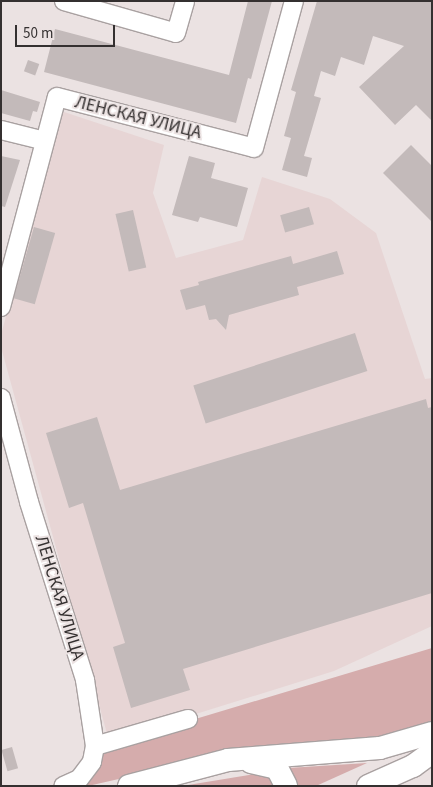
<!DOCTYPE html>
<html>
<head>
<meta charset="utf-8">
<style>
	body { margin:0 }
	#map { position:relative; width:433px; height:787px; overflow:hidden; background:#ebe2e2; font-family:"Source Sans 3",sans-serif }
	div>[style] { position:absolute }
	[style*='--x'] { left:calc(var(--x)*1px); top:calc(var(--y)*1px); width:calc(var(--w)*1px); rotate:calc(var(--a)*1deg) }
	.built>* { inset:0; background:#e7d5d5 }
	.green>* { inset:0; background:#d5acac }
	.building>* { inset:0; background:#c3baba; transform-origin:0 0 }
	.roads { filter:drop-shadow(1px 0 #a9a1a1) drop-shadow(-1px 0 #a9a1a1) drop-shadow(0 1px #a9a1a1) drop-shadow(0 -1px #a9a1a1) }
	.minor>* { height:18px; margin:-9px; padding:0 9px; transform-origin:9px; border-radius:9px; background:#fff }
	.major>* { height:22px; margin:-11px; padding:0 11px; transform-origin:11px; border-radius:11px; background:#fff }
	span { translate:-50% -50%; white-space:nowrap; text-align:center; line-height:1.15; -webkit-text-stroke:4px #ebe2e2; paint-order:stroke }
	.street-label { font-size:18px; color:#343030 }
	.frame { position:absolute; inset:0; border:2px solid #343030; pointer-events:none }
	.scale { position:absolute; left:15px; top:25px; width:100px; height:22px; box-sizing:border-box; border:2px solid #343030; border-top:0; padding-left:6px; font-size:15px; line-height:18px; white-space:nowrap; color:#343030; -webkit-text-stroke:4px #ebe2e2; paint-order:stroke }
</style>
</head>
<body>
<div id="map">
	<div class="built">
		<i style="clip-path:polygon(61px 111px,164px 145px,153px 193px,176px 258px,243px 240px,262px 177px,330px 199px,376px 233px,425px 379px,432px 378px,432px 626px,334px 671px,109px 741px,1px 347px,1px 335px)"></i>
	</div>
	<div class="green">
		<i style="clip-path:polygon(432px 648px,432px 722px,380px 743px,224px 755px,88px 786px,73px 786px,99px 748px)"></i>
		<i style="clip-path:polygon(367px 763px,316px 786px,295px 786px,288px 768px)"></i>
		<i style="clip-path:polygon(255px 774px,269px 775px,278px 786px,182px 786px)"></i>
	</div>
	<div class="building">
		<i style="clip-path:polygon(248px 1px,272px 1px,251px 79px,248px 78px,236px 123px,44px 72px,55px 29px,229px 75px)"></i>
		<i style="clip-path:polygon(317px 1px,432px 1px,432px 121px,416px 105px,395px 125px,359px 87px,404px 46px,373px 36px,364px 65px,341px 57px,335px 76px,321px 71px,314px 96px,321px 98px,304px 156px,312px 158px,307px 177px,282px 170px,291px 138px,284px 136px,296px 92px,291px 90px)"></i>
		<i style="left:28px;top:60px;width:12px;height:12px;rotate:20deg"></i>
		<i style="clip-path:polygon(1px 90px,40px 102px,37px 112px,33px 111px,30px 121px,1px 113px)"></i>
		<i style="clip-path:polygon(411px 145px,432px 166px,432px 222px,383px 173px)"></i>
		<i style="clip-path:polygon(1px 156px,20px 160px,5px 207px,1px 206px)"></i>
		<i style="clip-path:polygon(189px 156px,215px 163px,211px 178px,248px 188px,237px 227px,200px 217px,198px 222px,172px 215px)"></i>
		<i style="left:309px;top:207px;width:18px;height:30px;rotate:74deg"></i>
		<i style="left:133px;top:210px;width:59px;height:18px;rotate:77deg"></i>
		<i style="left:34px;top:227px;width:22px;height:74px;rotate:16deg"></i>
		<i style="clip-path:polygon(337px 251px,344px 274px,297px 287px,299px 295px,229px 315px,226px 330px,216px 319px,209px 320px,205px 305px,186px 310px,180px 290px,199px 285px,198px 282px,291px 256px,293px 264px)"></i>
		<i style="left:355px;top:333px;width:40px;height:170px;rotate:72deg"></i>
		<i style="clip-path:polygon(426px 399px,428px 408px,432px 407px,432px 593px,183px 669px,190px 690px,131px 708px,113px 647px,125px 643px,83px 503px,69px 508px,46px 433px,97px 417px,120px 490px)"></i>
		<i style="left:12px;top:747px;width:22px;height:11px;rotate:74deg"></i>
	</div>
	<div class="roads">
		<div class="minor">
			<i style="--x:64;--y:1;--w:116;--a:15.9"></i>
			<i style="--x:176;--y:33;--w:33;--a:-74"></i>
			<i style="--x:1;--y:130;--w:45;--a:14"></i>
			<i style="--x:1;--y:307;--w:217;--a:-75.1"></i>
			<i style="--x:57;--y:97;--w:203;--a:14.5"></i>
			<i style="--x:254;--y:148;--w:152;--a:-74.8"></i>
			<i style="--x:1;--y:398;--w:108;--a:74.9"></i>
			<i style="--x:29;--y:502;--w:187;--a:72.5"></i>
			<i style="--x:85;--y:680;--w:67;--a:81.4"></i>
			<i style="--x:95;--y:746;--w:16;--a:101"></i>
			<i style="--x:92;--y:762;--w:21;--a:127"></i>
			<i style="--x:79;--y:779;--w:17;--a:156"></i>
			<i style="--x:95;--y:746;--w:97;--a:-16.2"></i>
		</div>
		<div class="major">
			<i style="--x:251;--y:762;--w:27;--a:13"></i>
			<i style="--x:277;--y:768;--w:20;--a:63"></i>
			<i style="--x:129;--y:786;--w:102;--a:-14.7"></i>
			<i style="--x:228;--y:760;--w:152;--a:-4.5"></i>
			<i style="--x:380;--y:748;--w:54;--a:-16.1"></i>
			<i style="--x:368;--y:786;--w:49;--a:-24"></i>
			<i style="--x:413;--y:766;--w:24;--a:-36"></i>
		</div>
	</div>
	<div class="street-label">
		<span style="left:138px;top:118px;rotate:14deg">ЛЕНСКАЯ УЛИЦА</span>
		<span style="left:59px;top:598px;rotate:73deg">ЛЕНСКАЯ УЛИЦА</span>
	</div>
	<div class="frame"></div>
	<div class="scale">50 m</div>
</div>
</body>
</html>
